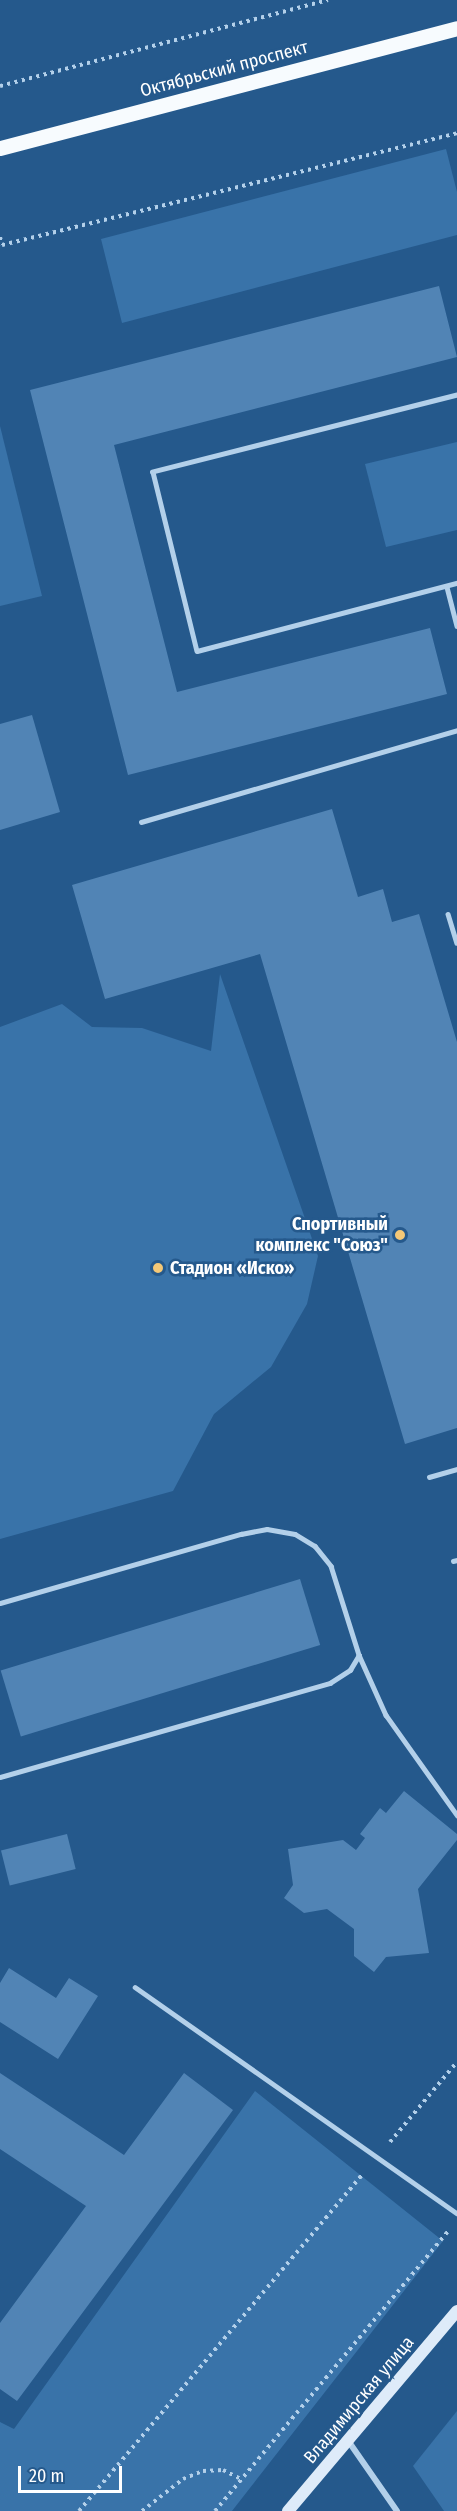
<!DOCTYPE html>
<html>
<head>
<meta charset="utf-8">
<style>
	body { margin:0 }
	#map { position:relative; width:457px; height:2511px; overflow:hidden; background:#25598c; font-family:"Fira Sans Condensed",sans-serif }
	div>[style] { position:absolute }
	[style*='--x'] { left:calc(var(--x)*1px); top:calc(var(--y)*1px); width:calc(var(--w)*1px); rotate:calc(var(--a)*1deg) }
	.green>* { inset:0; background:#3973a9 }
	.building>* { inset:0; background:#5184b5; transform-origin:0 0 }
	.path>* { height:4px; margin-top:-2px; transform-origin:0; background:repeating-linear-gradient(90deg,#b3d0ea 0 3px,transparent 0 7.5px) }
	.service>* { height:4.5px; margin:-2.25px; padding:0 2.25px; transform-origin:2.25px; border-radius:2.25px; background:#b3d0ea }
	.minor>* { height:6px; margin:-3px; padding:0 3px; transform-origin:3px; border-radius:3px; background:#b3d0ea }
	.secondary>* { height:12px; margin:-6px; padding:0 6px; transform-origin:6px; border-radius:6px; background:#deebf9 }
	.primary>* { height:15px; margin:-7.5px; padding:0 7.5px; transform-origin:7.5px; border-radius:7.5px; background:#f7fbfe }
	.dots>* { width:16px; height:16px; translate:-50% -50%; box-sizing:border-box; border:3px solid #25598c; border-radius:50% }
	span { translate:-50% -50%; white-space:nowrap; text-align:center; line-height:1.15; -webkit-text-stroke:5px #25598c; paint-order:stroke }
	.street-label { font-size:18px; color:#fff }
	.poi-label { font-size:18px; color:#fff; font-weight:700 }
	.right { translate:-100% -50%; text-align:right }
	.left { translate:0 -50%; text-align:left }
	.scale { position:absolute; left:18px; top:2466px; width:104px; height:27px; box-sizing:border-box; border:3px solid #fff; border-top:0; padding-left:8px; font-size:18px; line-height:21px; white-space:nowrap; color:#fff; -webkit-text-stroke:4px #25598c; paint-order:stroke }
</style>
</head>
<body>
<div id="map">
	<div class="green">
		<i style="clip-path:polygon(446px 149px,457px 192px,457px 235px,122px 323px,101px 239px)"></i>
		<i style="clip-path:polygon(0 426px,42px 596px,0 606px)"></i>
		<i style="clip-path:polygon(457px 442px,457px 530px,386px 547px,365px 464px)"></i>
		<i style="clip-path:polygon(220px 974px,318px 1256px,307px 1304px,271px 1367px,214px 1414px,173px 1491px,0 1539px,0 1027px,62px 1004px,92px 1027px,142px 1028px,211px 1051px)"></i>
		<i style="clip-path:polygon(255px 2091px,443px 2241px,232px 2511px,0 2511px,0 2422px,14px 2429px)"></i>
		<i style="clip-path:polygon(457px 2411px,457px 2511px,444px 2511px,413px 2466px)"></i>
	</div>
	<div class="building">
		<i style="clip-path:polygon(439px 286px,457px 357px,114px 445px,177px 692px,430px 628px,447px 694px,128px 775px,30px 390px)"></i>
		<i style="clip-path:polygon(32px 715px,60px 812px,0 830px,0 724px)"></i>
		<i style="clip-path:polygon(332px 809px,358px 897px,383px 889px,392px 922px,419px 914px,457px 1042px,457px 1428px,405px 1444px,260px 954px,105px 999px,72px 885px)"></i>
		<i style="left:300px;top:1579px;width:69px;height:313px;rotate:73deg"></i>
		<i style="clip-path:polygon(404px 1791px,457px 1834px,457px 1840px,418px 1889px,429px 1953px,386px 1957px,374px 1972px,354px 1956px,354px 1929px,327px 1909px,304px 1913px,284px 1898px,293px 1885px,288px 1849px,343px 1840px,356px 1850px,365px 1838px,360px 1834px,380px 1808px,386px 1813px)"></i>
		<i style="left:67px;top:1834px;width:36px;height:68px;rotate:76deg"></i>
		<i style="clip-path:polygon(9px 1968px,56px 1998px,69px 1978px,98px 1996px,58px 2059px,0 2022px,0 1983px)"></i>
		<i style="clip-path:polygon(0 2073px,124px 2155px,184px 2073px,233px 2110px,17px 2401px,0 2389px,0 2323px,86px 2206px,0 2149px)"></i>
	</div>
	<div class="path">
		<i style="--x:0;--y:86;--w:339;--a:-14.7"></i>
		<i style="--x:0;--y:237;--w:8;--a:76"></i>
		<i style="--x:2;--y:245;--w:469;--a:-13.8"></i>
		<i style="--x:390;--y:2142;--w:104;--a:-50.1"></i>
		<i style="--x:79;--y:2511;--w:442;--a:-49.9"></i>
		<i style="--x:142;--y:2511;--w:52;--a:-38"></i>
		<i style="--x:183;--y:2479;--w:22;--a:-22"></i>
		<i style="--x:203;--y:2471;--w:20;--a:-3"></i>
		<i style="--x:223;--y:2470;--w:20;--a:27"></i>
		<i style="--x:215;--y:2511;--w:366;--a:-50.2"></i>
	</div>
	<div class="service">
		<i style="--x:457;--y:395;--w:314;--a:165.8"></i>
		<i style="--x:153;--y:472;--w:184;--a:76.2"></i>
		<i style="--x:197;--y:651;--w:269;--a:-14.7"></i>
		<i style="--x:447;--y:587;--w:40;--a:75.6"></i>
		<i style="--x:141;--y:822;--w:329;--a:-16.2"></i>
		<i style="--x:448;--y:914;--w:30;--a:73"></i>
		<i style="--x:429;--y:1477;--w:29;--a:-16"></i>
		<i style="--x:453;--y:1561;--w:4;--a:-14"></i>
		<i style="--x:0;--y:1603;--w:251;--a:-16"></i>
		<i style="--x:241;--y:1534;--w:26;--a:-11"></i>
		<i style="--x:267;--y:1529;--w:28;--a:10"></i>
		<i style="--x:295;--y:1534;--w:23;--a:31"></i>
		<i style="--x:315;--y:1546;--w:26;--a:51"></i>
		<i style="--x:331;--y:1566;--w:93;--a:72.5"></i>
		<i style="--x:359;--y:1655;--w:66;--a:65.8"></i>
		<i style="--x:386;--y:1715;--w:123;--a:54.6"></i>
		<i style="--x:0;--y:1777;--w:343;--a:-15.9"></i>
		<i style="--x:330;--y:1683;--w:24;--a:-33"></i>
		<i style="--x:350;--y:1670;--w:17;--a:-59"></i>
		<i style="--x:135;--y:1987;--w:393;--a:35.1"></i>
	</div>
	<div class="minor">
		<i style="--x:349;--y:2442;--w:84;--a:55.2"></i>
	</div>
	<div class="secondary">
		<i style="--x:288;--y:2511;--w:262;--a:-49.8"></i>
	</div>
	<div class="primary">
		<i style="--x:0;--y:148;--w:472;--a:-14.7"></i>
	</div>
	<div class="dots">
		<i style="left:400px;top:1235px;background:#f4c877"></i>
		<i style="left:158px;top:1268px;background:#f4c877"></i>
	</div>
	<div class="street-label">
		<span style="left:224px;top:69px;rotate:-15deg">Октябрьский проспект</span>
		<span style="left:359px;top:2400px;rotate:-50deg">Владимирская улица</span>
	</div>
	<div class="poi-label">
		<span class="right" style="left:388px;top:1235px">Спортивный<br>комплекс "Союз"</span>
		<span class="left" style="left:170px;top:1268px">Стадион «Иско»</span>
	</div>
	<div class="scale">20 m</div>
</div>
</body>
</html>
